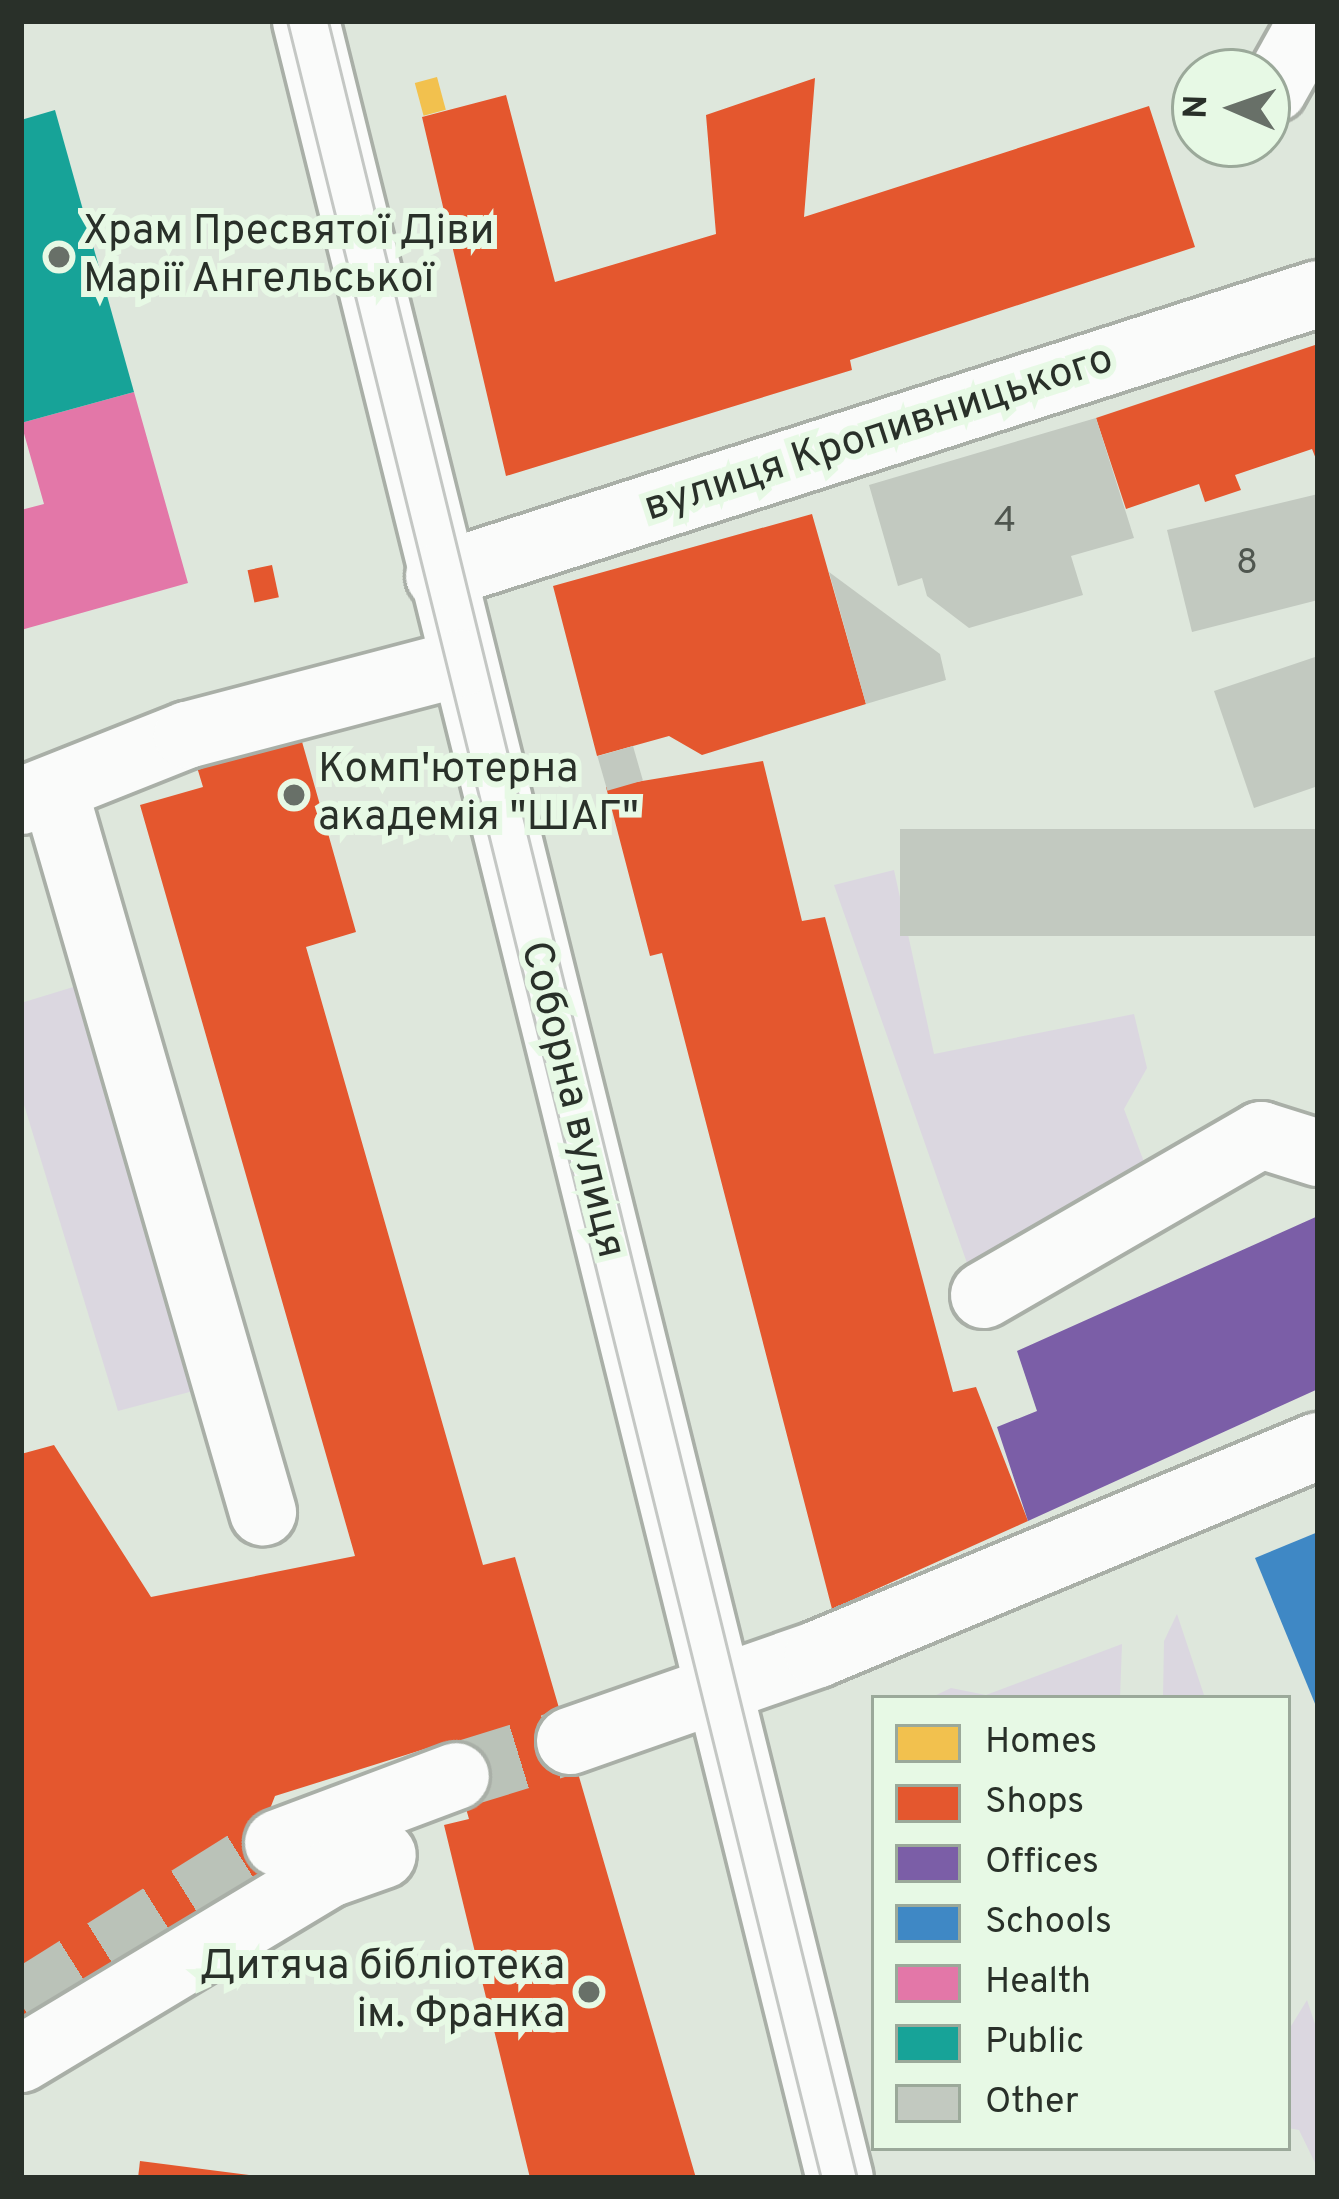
<!DOCTYPE html>
<html>
<head>
<meta charset="utf-8">
<style>
	body { margin:0 }
	#map { position:relative; width:1339px; height:2199px; overflow:hidden; background:#dee7dc; font-family:Overpass,sans-serif }
	div>[style] { position:absolute }
	[style*='--x'] { left:calc(var(--x)*1px); top:calc(var(--y)*1px); width:calc(var(--w)*1px); rotate:calc(var(--a)*1deg) }
	.green>* { inset:0; background:#dbd7e0 }
	.homes>* { inset:0; background:#f2c14e; transform-origin:0 0 }
	.shops>* { inset:0; background:#e4572e; transform-origin:0 0 }
	.offices>* { inset:0; background:#7b5ea7 }
	.schools>* { inset:0; background:#3f88c5 }
	.health>* { inset:0; background:#e377a8 }
	.public>* { inset:0; background:#17a398 }
	.building>* { inset:0; background:#c2c9c0; transform-origin:0 0 }
	.minor-tunnel>* { height:66px; margin-top:-33px; transform-origin:0; background:repeating-linear-gradient(90deg,#bac2b8 0 66px,transparent 0 99px) }
	.roads { filter:drop-shadow(3px 0 #a9afa7) drop-shadow(-3px 0 #a9afa7) drop-shadow(0 3px #a9afa7) drop-shadow(0 -3px #a9afa7) }
	.minor>* { height:66px; margin:-33px; padding:0 33px; transform-origin:33px; border-radius:33px; background:#fafbfa }
	.tram>* { height:3px; margin:-1.5px; padding:0 1.5px; transform-origin:1.5px; border-radius:1.5px; background:#c4c7c4 }
	.dots>* { width:33px; height:33px; translate:-50% -50%; box-sizing:border-box; border:6px solid #e7f9e5; border-radius:50% }
	span { translate:-50% -50%; white-space:nowrap; text-align:center; line-height:1.15; -webkit-text-stroke:12px #e7f9e5; paint-order:stroke }
	.number-label { font-size:36px; color:#4f564f }
	.number-label span { -webkit-text-stroke-width:0 }
	.poi-label { font-size:42px; color:#293029 }
	.left { translate:0 -50%; text-align:left }
	.right { translate:-100% -50%; text-align:right }
	.street-label { font-size:42px; color:#293029 }
	.frame { position:absolute; inset:0; border:24px solid #293029; pointer-events:none }
	.legend { position:absolute; left:871px; top:1695px; width:420px; height:456px; box-sizing:border-box; background:#e7f9e5; border:3px solid #9ba99a; margin:0; padding:15px 21px; list-style:none; font-size:36px; color:#293029 }
	.legend li { display:flex; align-items:center; gap:24px; height:60px }
	.legend b { width:60px; border:3px solid #9ba99a }
	.north { position:absolute; left:1171px; top:48px; width:120px; height:120px; box-sizing:border-box; background:#e7f9e5; border:3px solid #9ba99a; border-radius:50%; rotate:272deg; font-size:33px; font-weight:700; line-height:48px; text-align:center; color:#293029 }
	.north::after { content:''; display:block; margin:auto; width:42px; height:54px; background:#687068; clip-path:polygon(50% 0,100% 100%,50% 72%,0 100%) }
</style>
</head>
<body>
<div id="map">
	<div class="green">
		<i style="clip-path:polygon(894px 870px,934px 1054px,1134px 1014px,1147px 1068px,1124px 1109px,1152px 1183px,973px 1280px,834px 885px)"></i>
		<i style="clip-path:polygon(93px 981px,212px 1386px,118px 1411px,21px 1095px,21px 1003px)"></i>
		<i style="clip-path:polygon(1177px 1614px,1205px 1698px,1163px 1698px,1164px 1641px)"></i>
		<i style="clip-path:polygon(1122px 1644px,1120px 1698px,930px 1698px,951px 1688px,986px 1695px)"></i>
		<i style="clip-path:polygon(1307px 2000px,1318px 2033px,1318px 2169px,1299px 2130px,1288px 2128px,1288px 2031px)"></i>
	</div>
	<div class="homes">
		<i style="left:437px;top:77px;width:34px;height:23px;rotate:75deg"></i>
	</div>
	<div class="shops">
		<i style="clip-path:polygon(815px 78px,804px 217px,1149px 106px,1195px 247px,850px 360px,852px 370px,506px 476px,422px 117px,506px 95px,555px 282px,716px 234px,706px 115px)"></i>
		<i style="clip-path:polygon(1318px 344px,1318px 464px,1312px 449px,1235px 475px,1241px 490px,1205px 502px,1199px 484px,1126px 509px,1096px 418px)"></i>
		<i style="clip-path:polygon(812px 514px,866px 704px,702px 755px,669px 736px,597px 756px,553px 586px)"></i>
		<i style="left:272px;top:565px;width:33px;height:25px;rotate:78deg"></i>
		<i style="clip-path:polygon(297px 724px,356px 932px,306px 947px,483px 1565px,515px 1557px,696px 2178px,530px 2178px,444px 1825px,469px 1819px,447px 1742px,275px 1796px,266px 1819px,298px 1879px,21px 2040px,21px 1454px,54px 1445px,151px 1597px,355px 1556px,140px 805px,203px 787px,193px 754px)"></i>
		<i style="clip-path:polygon(763px 761px,802px 921px,825px 917px,953px 1392px,976px 1387px,1028px 1521px,832px 1609px,662px 953px,650px 956px,606px 787px)"></i>
		<i style="clip-path:polygon(140px 2161px,249px 2175px,249px 2178px,138px 2178px)"></i>
	</div>
	<div class="offices">
		<i style="clip-path:polygon(1318px 1216px,1318px 1389px,1028px 1521px,997px 1427px,1037px 1411px,1017px 1351px)"></i>
	</div>
	<div class="schools">
		<i style="clip-path:polygon(1318px 1532px,1318px 1711px,1255px 1558px)"></i>
	</div>
	<div class="health">
		<i style="clip-path:polygon(134px 392px,188px 583px,21px 630px,21px 510px,44px 504px,21px 423px)"></i>
	</div>
	<div class="public">
		<i style="clip-path:polygon(55px 110px,134px 392px,21px 423px,21px 120px)"></i>
	</div>
	<div class="building">
		<i style="clip-path:polygon(1096px 418px,1134px 538px,1071px 556px,1083px 595px,969px 628px,927px 596px,922px 578px,898px 586px,869px 485px)"></i>
		<i style="clip-path:polygon(1318px 494px,1318px 600px,1192px 632px,1167px 530px)"></i>
		<i style="clip-path:polygon(829px 572px,940px 654px,946px 680px,866px 704px)"></i>
		<i style="clip-path:polygon(1318px 656px,1318px 786px,1254px 808px,1214px 691px)"></i>
		<i style="left:633px;top:746px;width:36px;height:37px;rotate:74deg"></i>
		<i style="left:1318px;top:829px;width:107px;height:418px;rotate:90deg"></i>
	</div>
	<div class="minor-tunnel">
		<i style="--x:456;--y:1776;--w:119;--a:-17.1"></i>
		<i style="--x:21;--y:2004;--w:303;--a:-32.1"></i>
	</div>
	<div class="roads">
		<div class="minor">
			<i style="--x:306;--y:21;--w:2222;--a:76.1"></i>
			<i style="--x:1274;--y:89;--w:78;--a:-60.8"></i>
			<i style="--x:439;--y:576;--w:923;--a:-17.79"></i>
			<i style="--x:54;--y:789;--w:753;--a:73.88"></i>
			<i style="--x:21;--y:801;--w:179;--a:-21.7"></i>
			<i style="--x:187;--y:735;--w:284;--a:-14.7"></i>
			<i style="--x:984;--y:1295;--w:320;--a:-30"></i>
			<i style="--x:1261;--y:1135;--w:60;--a:17.5"></i>
			<i style="--x:570;--y:1741;--w:263;--a:-19.3"></i>
			<i style="--x:818;--y:1654;--w:542;--a:-22.59"></i>
			<i style="--x:278;--y:1843;--w:190;--a:-20.6"></i>
			<i style="--x:21;--y:2059;--w:359;--a:-31"></i>
			<i style="--x:329;--y:1874;--w:57;--a:-19.4"></i>
		</div>
	</div>
	<div class="tram">
		<i style="--x:287;--y:21;--w:2222;--a:76.1"></i>
		<i style="--x:328;--y:21;--w:2221;--a:76.22"></i>
	</div>
	<div class="dots">
		<i style="left:59px;top:257px;background:#687068"></i>
		<i style="left:294px;top:795px;background:#687068"></i>
		<i style="left:589px;top:1992px;background:#687068"></i>
	</div>
	<div class="number-label">
		<span style="left:1005px;top:523px">4</span>
		<span style="left:1247px;top:565px">8</span>
	</div>
	<div class="poi-label">
		<span class="left" style="left:83px;top:257px">Храм Пресвятої Діви<br>Марії Ангельської</span>
		<span class="left" style="left:318px;top:795px">Комп'ютерна<br>академія "ШАГ"</span>
		<span class="right" style="left:565px;top:1992px">Дитяча бібліотека<br>ім. Франка</span>
	</div>
	<div class="street-label">
		<span style="left:879px;top:435px;rotate:-18deg">вулиця Кропивницького</span>
		<span style="left:571px;top:1100px;rotate:76deg">Соборна вулиця</span>
	</div>
	<div class="frame"></div>
	<ul class="legend">
	<li><b style="height:33px;background:#f2c14e"></b>Homes</li>
	<li><b style="height:33px;background:#e4572e"></b>Shops</li>
	<li><b style="height:33px;background:#7b5ea7"></b>Offices</li>
	<li><b style="height:33px;background:#3f88c5"></b>Schools</li>
	<li><b style="height:33px;background:#e377a8"></b>Health</li>
	<li><b style="height:33px;background:#17a398"></b>Public</li>
	<li><b style="height:33px;background:#c2c9c0"></b>Other</li>
	</ul>
	<div class="north">N</div>
</div>
</body>
</html>
